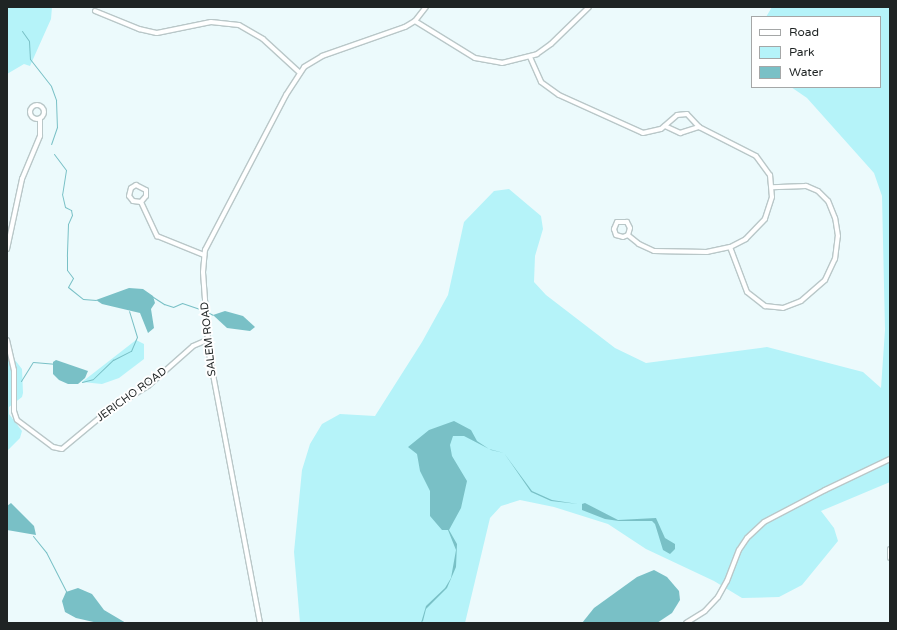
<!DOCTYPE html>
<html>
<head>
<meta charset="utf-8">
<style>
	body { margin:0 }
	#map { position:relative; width:897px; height:630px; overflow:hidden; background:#ecfafc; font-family:"Varela Round",sans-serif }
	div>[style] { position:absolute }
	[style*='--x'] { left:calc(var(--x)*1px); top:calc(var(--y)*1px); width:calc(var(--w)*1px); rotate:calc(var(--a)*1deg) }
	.green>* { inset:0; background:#b5f3f9 }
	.water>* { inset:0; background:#79c0c6 }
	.stream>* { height:1px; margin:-0.5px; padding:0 0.5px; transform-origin:0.5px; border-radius:0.5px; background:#79c0c6 }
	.roads { filter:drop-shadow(1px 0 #b9c7c8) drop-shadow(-1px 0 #b9c7c8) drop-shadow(0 1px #b9c7c8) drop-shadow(0 -1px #b9c7c8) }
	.minor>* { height:4px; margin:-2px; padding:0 2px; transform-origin:2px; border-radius:2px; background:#fff }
	.minor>.ring { margin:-2px; padding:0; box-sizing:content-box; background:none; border:4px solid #fff; border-radius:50% }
	span { translate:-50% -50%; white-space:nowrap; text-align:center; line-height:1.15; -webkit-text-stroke:4px #fff; paint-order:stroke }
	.street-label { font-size:11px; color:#1f2424 }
	.frame { position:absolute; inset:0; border:8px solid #1f2424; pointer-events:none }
	.legend { position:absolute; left:751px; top:16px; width:130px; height:72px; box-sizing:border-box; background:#fff; border:1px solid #a5a7a7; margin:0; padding:5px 7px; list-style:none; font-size:12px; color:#1f2424 }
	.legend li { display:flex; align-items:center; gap:8px; height:20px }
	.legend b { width:20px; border:1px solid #a5a7a7 }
</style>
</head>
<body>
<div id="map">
	<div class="green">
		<i style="clip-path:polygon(7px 7px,52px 7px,51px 19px,30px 66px,24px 64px,7px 74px)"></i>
		<i style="clip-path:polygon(772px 7px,890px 7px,890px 482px,821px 511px,834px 528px,838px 541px,802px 585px,779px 597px,742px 598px,714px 581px,646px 549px,608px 524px,554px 507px,520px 500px,501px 506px,490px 518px,465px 623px,300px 623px,294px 552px,302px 470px,310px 444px,322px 424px,340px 414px,375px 416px,422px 342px,448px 295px,464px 222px,494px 191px,509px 189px,541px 216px,543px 229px,535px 256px,534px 282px,546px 295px,615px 348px,646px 363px,767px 347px,863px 372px,881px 388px,885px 330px,882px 196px,874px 173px,807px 98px,791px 87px,880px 87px,880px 17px,766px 17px)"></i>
		<i style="clip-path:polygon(136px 340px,144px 344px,144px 359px,119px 378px,102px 384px,82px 382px)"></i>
		<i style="clip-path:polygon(11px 355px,22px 369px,23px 393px,22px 397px,9px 407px,9px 414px,22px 431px,20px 438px,7px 451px,7px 356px)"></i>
	</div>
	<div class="water">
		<i style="clip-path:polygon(129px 288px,143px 289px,153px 296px,155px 303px,151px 309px,154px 328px,148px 333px,140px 313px,102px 304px,96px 300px)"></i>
		<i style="clip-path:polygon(225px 311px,243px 316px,255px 327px,250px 331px,227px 328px,213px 315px)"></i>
		<i style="clip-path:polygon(56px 360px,88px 371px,85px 378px,78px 384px,68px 384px,59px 380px,53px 374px,53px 362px)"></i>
		<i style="clip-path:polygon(454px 421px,471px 430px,477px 441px,489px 449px,504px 453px,532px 491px,552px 500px,578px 504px,551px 501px,531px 492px,504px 453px,491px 450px,464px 436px,453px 436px,450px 445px,452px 456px,467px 481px,461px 508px,449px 530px,457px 544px,456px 567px,447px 588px,426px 609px,423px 621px,421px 623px,426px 606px,445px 588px,451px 578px,456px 550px,448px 530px,442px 530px,430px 516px,430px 491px,420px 471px,417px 454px,408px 447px,429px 430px)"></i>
		<i style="clip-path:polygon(11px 503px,34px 526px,36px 535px,7px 530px,7px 506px)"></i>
		<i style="clip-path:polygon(585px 503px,618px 520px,656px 518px,665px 538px,675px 544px,675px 549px,670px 554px,663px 550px,655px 524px,652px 521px,619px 521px,605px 519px,582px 510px,582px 504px)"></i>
		<i style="clip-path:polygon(654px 570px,667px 577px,679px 591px,680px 600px,672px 613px,657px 623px,582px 623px,594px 608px,637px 577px)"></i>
		<i style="clip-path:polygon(78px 588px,92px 594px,104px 610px,126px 623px,98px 623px,76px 618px,65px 612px,62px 601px,66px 592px)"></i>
	</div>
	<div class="stream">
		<i style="--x:22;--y:31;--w:12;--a:55"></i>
		<i style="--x:29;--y:41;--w:18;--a:87"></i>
		<i style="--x:30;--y:59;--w:34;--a:52"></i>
		<i style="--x:51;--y:86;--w:15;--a:70"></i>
		<i style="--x:56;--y:100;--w:27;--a:88"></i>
		<i style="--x:57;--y:127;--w:18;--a:109"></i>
		<i style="--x:54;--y:154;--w:20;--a:53"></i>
		<i style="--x:66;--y:170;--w:24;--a:99"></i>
		<i style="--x:62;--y:194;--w:13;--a:77"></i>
		<i style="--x:65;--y:207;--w:7;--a:27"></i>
		<i style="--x:71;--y:210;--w:5;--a:79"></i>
		<i style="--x:72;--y:215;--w:10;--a:114"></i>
		<i style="--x:68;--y:224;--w:32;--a:92"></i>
		<i style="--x:67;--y:256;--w:14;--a:90"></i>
		<i style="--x:67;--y:270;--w:10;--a:53"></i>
		<i style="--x:73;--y:278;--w:10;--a:119"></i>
		<i style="--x:68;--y:287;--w:19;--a:39"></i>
		<i style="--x:83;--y:299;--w:13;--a:4"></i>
		<i style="--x:150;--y:295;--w:17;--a:33"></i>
		<i style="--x:164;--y:304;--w:9;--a:18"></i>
		<i style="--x:173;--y:307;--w:10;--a:-24"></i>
		<i style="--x:182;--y:303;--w:21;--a:19"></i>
		<i style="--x:209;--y:313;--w:4;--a:27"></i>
		<i style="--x:21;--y:381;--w:22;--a:-58"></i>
		<i style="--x:33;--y:362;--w:21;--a:5"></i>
		<i style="--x:82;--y:382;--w:11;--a:-15"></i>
		<i style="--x:93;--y:379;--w:28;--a:-44"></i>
		<i style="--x:113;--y:360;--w:20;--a:-27"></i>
		<i style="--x:131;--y:351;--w:15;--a:-67"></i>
		<i style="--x:137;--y:337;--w:27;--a:-107"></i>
		<i style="--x:33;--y:536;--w:21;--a:51"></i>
		<i style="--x:46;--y:552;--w:46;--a:62.9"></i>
	</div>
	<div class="roads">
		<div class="minor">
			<i style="--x:95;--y:11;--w:48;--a:22.2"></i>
			<i style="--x:139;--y:29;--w:18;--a:13"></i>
			<i style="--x:157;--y:33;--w:55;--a:-11.5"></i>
			<i style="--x:211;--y:22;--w:28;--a:6"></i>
			<i style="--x:239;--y:25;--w:28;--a:30"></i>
			<i style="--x:263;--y:39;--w:50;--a:42.6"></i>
			<i style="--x:415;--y:21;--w:70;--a:31.7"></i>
			<i style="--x:475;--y:58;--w:27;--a:10"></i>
			<i style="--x:502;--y:63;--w:36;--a:-14"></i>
			<i style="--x:537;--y:54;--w:17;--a:-36"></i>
			<i style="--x:551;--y:44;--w:53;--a:-44.2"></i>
			<i style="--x:530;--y:57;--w:27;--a:66"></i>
			<i style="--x:541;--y:82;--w:22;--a:36"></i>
			<i style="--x:559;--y:95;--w:92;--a:24.3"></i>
			<i style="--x:643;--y:133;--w:18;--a:-13"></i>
			<i style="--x:661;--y:129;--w:21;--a:-41"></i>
			<i style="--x:677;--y:115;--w:10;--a:-6"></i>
			<i style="--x:687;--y:114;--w:18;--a:47"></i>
			<i style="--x:699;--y:127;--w:64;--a:27"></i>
			<i style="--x:756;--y:156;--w:24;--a:54"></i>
			<i style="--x:770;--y:175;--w:22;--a:85"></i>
			<i style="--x:772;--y:197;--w:23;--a:108"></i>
			<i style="--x:765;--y:219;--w:28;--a:134"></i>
			<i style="--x:746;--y:239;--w:18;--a:153"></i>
			<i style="--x:730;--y:247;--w:24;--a:168"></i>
			<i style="--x:707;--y:252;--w:53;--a:-178.9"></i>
			<i style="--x:654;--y:251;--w:17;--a:-155"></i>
			<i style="--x:639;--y:244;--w:14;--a:-141"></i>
			<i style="--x:628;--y:235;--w:7;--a:-74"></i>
			<i style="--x:630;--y:228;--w:7;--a:-117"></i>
			<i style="--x:627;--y:222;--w:10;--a:180"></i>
			<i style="--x:617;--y:222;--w:8;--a:113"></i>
			<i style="--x:614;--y:229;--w:6;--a:72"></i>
			<i style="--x:616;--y:235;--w:7;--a:16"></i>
			<i style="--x:623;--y:237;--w:5;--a:-22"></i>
			<i class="ring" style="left:30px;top:105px;width:10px;height:10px"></i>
			<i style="--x:665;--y:126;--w:17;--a:25"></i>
			<i style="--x:680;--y:133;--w:20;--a:-18"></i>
			<i style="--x:141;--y:202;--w:8;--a:-173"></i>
			<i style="--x:133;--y:201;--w:6;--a:-129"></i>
			<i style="--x:129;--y:196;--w:8;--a:-76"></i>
			<i style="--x:131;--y:188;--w:6;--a:-31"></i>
			<i style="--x:136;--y:185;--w:11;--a:27"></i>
			<i style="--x:146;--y:190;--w:6;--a:90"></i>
			<i style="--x:146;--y:196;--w:8;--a:130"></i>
			<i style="--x:141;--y:202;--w:38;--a:65"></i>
			<i style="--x:157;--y:236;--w:51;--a:22"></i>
			<i style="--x:730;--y:247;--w:48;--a:69.3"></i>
			<i style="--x:747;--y:292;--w:23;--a:38"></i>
			<i style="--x:765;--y:306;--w:18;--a:6"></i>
			<i style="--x:783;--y:308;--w:19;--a:-21"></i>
			<i style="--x:801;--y:301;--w:32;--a:-41"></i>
			<i style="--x:825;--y:280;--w:23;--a:-65"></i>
			<i style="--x:835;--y:259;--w:23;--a:-83"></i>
			<i style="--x:838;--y:236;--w:18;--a:-99"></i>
			<i style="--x:835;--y:218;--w:18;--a:-112"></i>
			<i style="--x:828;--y:201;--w:14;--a:-135"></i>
			<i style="--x:818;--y:191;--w:13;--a:-157"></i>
			<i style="--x:806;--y:186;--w:34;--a:178"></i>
			<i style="--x:7;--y:249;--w:72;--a:-77.9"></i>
			<i style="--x:22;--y:179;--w:47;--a:-67.3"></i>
			<i style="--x:40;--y:136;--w:17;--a:-90"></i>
			<i style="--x:7;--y:340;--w:31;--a:77"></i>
			<i style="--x:14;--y:370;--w:41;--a:90"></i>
			<i style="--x:14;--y:411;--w:9;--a:72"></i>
			<i style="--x:17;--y:420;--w:45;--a:36.9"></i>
			<i style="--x:53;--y:447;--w:9;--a:13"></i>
			<i style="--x:62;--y:449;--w:61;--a:-39.7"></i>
			<i style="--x:109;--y:410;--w:46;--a:-31.6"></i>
			<i style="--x:148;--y:386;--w:60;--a:-41.6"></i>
			<i style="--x:193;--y:346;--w:15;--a:-23"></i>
			<i style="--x:890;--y:549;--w:9;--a:90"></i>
			<i style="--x:260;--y:623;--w:274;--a:-100.7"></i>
			<i style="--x:209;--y:354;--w:82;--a:-94.2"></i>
			<i style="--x:203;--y:272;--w:22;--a:-85"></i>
			<i style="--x:205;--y:250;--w:175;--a:-62.4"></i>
			<i style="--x:286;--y:95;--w:33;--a:-57"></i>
			<i style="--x:304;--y:67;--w:21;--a:-31"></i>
			<i style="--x:322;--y:56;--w:88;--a:-19.3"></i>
			<i style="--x:405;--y:27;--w:12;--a:-31"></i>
			<i style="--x:415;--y:21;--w:18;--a:-52"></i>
			<i style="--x:686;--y:623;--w:22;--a:-32"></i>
			<i style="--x:705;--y:611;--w:19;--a:-47"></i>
			<i style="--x:718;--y:597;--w:18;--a:-61"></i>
			<i style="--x:727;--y:581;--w:33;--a:-69"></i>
			<i style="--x:739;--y:550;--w:14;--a:-56"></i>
			<i style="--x:747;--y:538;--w:23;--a:-43"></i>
			<i style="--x:764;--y:522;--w:69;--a:-27.7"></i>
			<i style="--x:825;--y:490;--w:72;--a:-25.5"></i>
		</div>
	</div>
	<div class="street-label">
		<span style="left:209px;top:339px;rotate:-96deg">SALEM ROAD</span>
		<span style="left:132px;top:395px;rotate:-36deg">JERICHO ROAD</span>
	</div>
	<div class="frame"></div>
	<ul class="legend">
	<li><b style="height:5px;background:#fff"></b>Road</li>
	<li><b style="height:11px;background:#b5f3f9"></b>Park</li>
	<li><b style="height:11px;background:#79c0c6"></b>Water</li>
	</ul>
</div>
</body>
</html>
